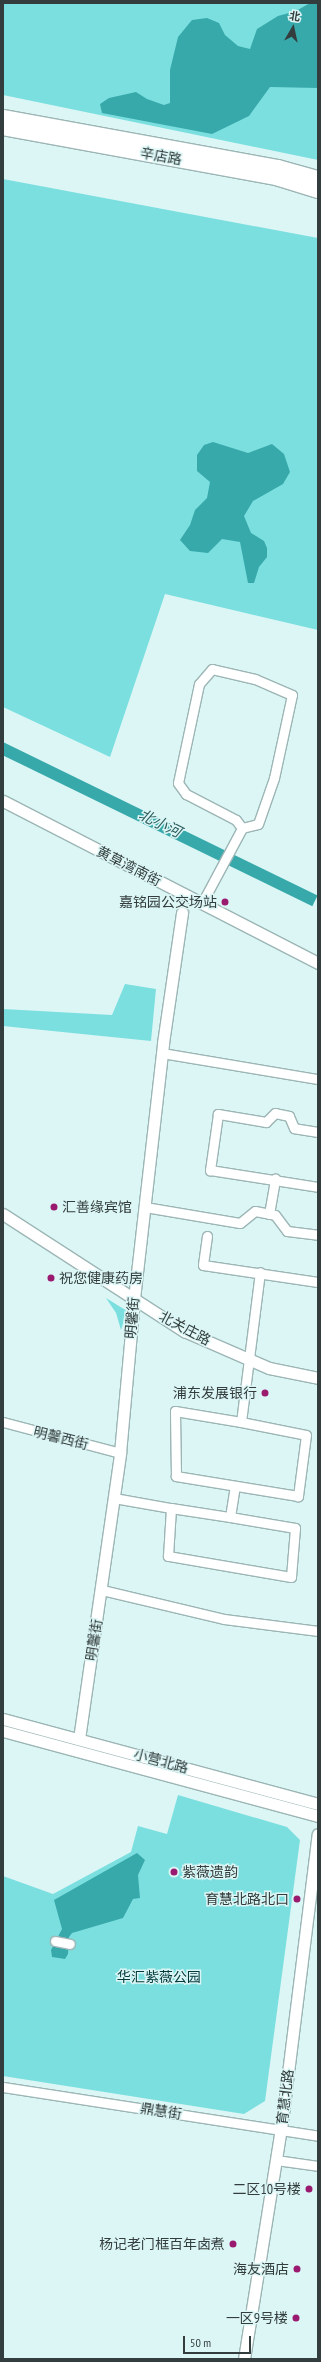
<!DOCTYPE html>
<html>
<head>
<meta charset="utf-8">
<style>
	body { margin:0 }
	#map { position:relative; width:321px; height:2362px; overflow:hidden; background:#dcf6f6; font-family:"PT Sans Narrow","Noto Sans SC",sans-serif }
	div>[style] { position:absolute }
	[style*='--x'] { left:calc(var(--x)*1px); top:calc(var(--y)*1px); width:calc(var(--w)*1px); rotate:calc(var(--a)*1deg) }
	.green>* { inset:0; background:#7cdfdf }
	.water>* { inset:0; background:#37a9aa; transform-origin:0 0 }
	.roads { filter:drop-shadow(1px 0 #9cb5b5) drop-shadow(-1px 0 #9cb5b5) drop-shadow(0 1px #9cb5b5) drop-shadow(0 -1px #9cb5b5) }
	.minor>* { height:9px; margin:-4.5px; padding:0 4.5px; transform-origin:4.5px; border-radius:4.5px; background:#fff }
	.tertiary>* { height:11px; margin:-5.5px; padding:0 5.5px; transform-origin:5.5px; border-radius:5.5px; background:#fff }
	.primary>* { height:14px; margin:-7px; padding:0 7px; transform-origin:7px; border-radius:7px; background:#fff }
	.dots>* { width:11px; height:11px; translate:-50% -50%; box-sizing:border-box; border:2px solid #dcf6f6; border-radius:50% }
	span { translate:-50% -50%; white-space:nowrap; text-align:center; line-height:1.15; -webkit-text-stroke:3px #dcf6f6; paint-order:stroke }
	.street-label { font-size:14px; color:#333d3d }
	.poi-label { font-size:14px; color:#333d3d }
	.right { translate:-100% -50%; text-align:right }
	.left { translate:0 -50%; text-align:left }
	.park-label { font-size:14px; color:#03393a }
	.water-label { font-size:15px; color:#2f5e5e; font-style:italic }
	.frame { position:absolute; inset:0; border:4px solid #333d3d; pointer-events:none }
	.north { position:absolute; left:273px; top:8px; width:40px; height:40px; -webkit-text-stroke:3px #dcf6f6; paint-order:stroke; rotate:9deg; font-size:11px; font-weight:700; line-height:16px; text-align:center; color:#333d3d }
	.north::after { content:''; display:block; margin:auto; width:14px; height:18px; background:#333d3d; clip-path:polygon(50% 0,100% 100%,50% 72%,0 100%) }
	.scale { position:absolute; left:183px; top:2336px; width:68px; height:18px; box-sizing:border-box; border:2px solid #333d3d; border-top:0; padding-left:5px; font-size:12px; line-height:14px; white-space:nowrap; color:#333d3d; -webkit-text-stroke:3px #dcf6f6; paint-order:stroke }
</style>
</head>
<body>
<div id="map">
	<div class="green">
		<i style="clip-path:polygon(3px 3px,318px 3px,318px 160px,3px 95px)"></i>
		<i style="clip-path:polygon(3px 179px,318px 238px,318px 630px,165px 594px,110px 757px,3px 707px)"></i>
		<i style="clip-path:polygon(125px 984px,156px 989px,151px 1041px,3px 1026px,3px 1009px,112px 1015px)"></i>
		<i style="clip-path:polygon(106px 1298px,127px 1311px,121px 1330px,116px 1313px)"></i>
		<i style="clip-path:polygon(178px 1795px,287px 1827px,300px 1840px,265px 2101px,244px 2114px,3px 2076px,3px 1876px,53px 1894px,131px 1852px,138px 1826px,167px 1834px)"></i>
	</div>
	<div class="water">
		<i style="clip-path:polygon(310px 3px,318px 3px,318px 88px,270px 87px,249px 116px,212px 134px,102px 113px,100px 104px,109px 98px,136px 92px,147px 99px,164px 105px,170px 103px,170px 70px,178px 37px,192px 20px,207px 18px,219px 23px,225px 35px,238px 46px,250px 49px,257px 29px,278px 16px,296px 11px)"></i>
		<i style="clip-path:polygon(213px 442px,248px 453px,272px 444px,284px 454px,290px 472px,283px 484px,253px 501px,244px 516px,251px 533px,264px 541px,267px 548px,267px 557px,259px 567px,254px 583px,248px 583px,240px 542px,222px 539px,208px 553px,190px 551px,180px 540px,190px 525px,195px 510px,207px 498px,210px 482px,197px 471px,197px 455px,204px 445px)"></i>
		<i style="left:3px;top:742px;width:350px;height:12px;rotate:26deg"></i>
		<i style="clip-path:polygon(137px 1853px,145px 1860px,138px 1875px,140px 1898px,133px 1899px,123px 1918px,72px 1933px,69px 1937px,68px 1954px,65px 1959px,52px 1957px,51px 1950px,62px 1929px,54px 1900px)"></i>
	</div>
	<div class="roads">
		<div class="minor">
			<i style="--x:202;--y:903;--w:85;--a:-61.9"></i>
			<i style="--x:242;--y:828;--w:16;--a:-14"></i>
			<i style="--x:258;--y:824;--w:49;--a:-70.8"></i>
			<i style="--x:274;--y:778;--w:85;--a:-77.8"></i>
			<i style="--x:292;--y:695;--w:40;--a:-156.6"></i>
			<i style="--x:255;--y:679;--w:44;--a:-166.9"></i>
			<i style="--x:212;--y:669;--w:20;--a:131"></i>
			<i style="--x:199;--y:684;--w:101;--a:102"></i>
			<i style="--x:178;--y:783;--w:14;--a:54"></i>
			<i style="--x:186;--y:794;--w:56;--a:27.5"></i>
			<i style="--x:236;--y:820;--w:10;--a:53"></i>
			<i style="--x:162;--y:1053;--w:158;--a:9.5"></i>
			<i style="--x:318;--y:1132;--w:24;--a:-171"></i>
			<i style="--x:294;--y:1128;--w:13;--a:-113"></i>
			<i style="--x:289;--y:1116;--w:14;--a:-168"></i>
			<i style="--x:275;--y:1113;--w:13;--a:135"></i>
			<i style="--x:266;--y:1122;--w:49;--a:-170.5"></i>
			<i style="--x:218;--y:1114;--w:57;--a:98.1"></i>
			<i style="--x:210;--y:1170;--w:109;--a:8.9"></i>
			<i style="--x:145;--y:1207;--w:96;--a:9.6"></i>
			<i style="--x:240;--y:1223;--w:19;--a:-39"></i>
			<i style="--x:255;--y:1211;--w:20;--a:11"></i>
			<i style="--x:275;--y:1215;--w:20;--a:53"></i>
			<i style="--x:287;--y:1231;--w:31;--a:7"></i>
			<i style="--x:269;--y:1214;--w:36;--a:-80"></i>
			<i style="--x:207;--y:1236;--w:29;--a:98"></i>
			<i style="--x:203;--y:1265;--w:116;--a:8.4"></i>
			<i style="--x:3;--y:1422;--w:121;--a:14.8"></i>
			<i style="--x:241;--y:1422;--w:66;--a:11.3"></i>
			<i style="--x:306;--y:1435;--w:62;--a:97.5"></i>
			<i style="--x:298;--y:1496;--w:124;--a:-170.7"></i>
			<i style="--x:176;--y:1476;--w:65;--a:-90.9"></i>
			<i style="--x:175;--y:1411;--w:67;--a:9.5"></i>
			<i style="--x:241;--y:1422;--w:151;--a:-82.8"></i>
			<i style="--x:114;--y:1498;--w:58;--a:10"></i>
			<i style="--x:230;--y:1517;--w:66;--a:9.6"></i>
			<i style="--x:295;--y:1528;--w:49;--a:94.7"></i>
			<i style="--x:291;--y:1577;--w:125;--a:-170.3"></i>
			<i style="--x:168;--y:1556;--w:48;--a:-86.4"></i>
			<i style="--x:171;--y:1508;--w:60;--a:8.7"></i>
			<i style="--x:230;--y:1517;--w:31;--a:-81"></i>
			<i style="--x:102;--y:1590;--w:125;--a:13.4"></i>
			<i style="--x:224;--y:1619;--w:95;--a:7.3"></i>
			<i style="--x:55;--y:1941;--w:15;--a:11"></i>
			<i style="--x:3;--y:2087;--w:319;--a:8.8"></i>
			<i style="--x:276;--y:2160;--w:42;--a:8.1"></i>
		</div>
		<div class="tertiary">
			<i style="--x:3;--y:801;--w:354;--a:27.2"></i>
			<i style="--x:3;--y:1214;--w:216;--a:32.9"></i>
			<i style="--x:184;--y:1331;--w:93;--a:23.5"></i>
			<i style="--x:269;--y:1368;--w:50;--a:11.5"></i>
			<i style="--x:3;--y:1719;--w:326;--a:15.1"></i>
			<i style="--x:3;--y:1731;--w:326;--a:15.1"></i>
			<i style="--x:79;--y:1739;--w:289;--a:-81.8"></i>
			<i style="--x:120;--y:1453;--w:155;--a:-84.8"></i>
			<i style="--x:134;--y:1299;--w:258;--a:-83.5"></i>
			<i style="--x:163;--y:1043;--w:132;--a:-81.7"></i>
			<i style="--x:244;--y:2359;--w:233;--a:-80.9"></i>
			<i style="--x:281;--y:2129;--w:297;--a:-82.9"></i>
		</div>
		<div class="primary">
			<i style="--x:3;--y:117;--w:280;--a:10.3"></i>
			<i style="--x:278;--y:167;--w:41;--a:15.4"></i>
			<i style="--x:3;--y:128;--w:278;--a:10.4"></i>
			<i style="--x:276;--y:178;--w:44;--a:17.2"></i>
		</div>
	</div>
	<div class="dots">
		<i style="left:225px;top:902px;background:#9a1a6f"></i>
		<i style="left:54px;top:1207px;background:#9a1a6f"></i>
		<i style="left:51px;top:1278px;background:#9a1a6f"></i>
		<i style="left:265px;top:1393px;background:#9a1a6f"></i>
		<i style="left:174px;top:1872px;background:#9a1a6f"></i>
		<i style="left:297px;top:1899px;background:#9a1a6f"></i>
		<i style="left:309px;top:2189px;background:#9a1a6f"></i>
		<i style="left:233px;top:2244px;background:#9a1a6f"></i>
		<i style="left:297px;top:2269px;background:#9a1a6f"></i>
		<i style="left:296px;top:2318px;background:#9a1a6f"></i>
	</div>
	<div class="street-label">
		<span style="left:161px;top:156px;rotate:10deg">辛店路</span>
		<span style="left:129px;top:866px;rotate:27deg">黄草湾南街</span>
		<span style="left:132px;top:1318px;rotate:-85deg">明馨街</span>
		<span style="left:185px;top:1328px;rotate:28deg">北关庄路</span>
		<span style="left:61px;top:1438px;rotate:14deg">明馨西街</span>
		<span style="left:94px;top:1640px;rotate:-81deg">明馨街</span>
		<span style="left:161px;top:1761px;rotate:15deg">小营北路</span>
		<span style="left:285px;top:2097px;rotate:-83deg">育慧北路</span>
		<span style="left:161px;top:2111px;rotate:9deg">鼎慧街</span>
	</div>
	<div class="poi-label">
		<span class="right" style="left:217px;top:902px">嘉铭园公交场站</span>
		<span class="left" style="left:62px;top:1207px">汇善缘宾馆</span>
		<span class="left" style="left:59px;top:1278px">祝您健康药房</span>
		<span class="right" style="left:257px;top:1393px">浦东发展银行</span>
		<span class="left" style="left:182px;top:1872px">紫薇遗韵</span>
		<span class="right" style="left:289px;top:1899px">育慧北路北口</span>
		<span class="right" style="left:301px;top:2189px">二区10号楼</span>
		<span class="right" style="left:225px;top:2244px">杨记老门框百年卤煮</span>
		<span class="right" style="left:289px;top:2269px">海友酒店</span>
		<span class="right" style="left:288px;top:2318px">一区9号楼</span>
	</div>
	<div class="park-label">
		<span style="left:159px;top:1977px">华汇紫薇公园</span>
	</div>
	<div class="water-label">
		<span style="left:160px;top:823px;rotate:26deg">北小河</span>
	</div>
	<div class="frame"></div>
	<div class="north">北</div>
	<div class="scale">50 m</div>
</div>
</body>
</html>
